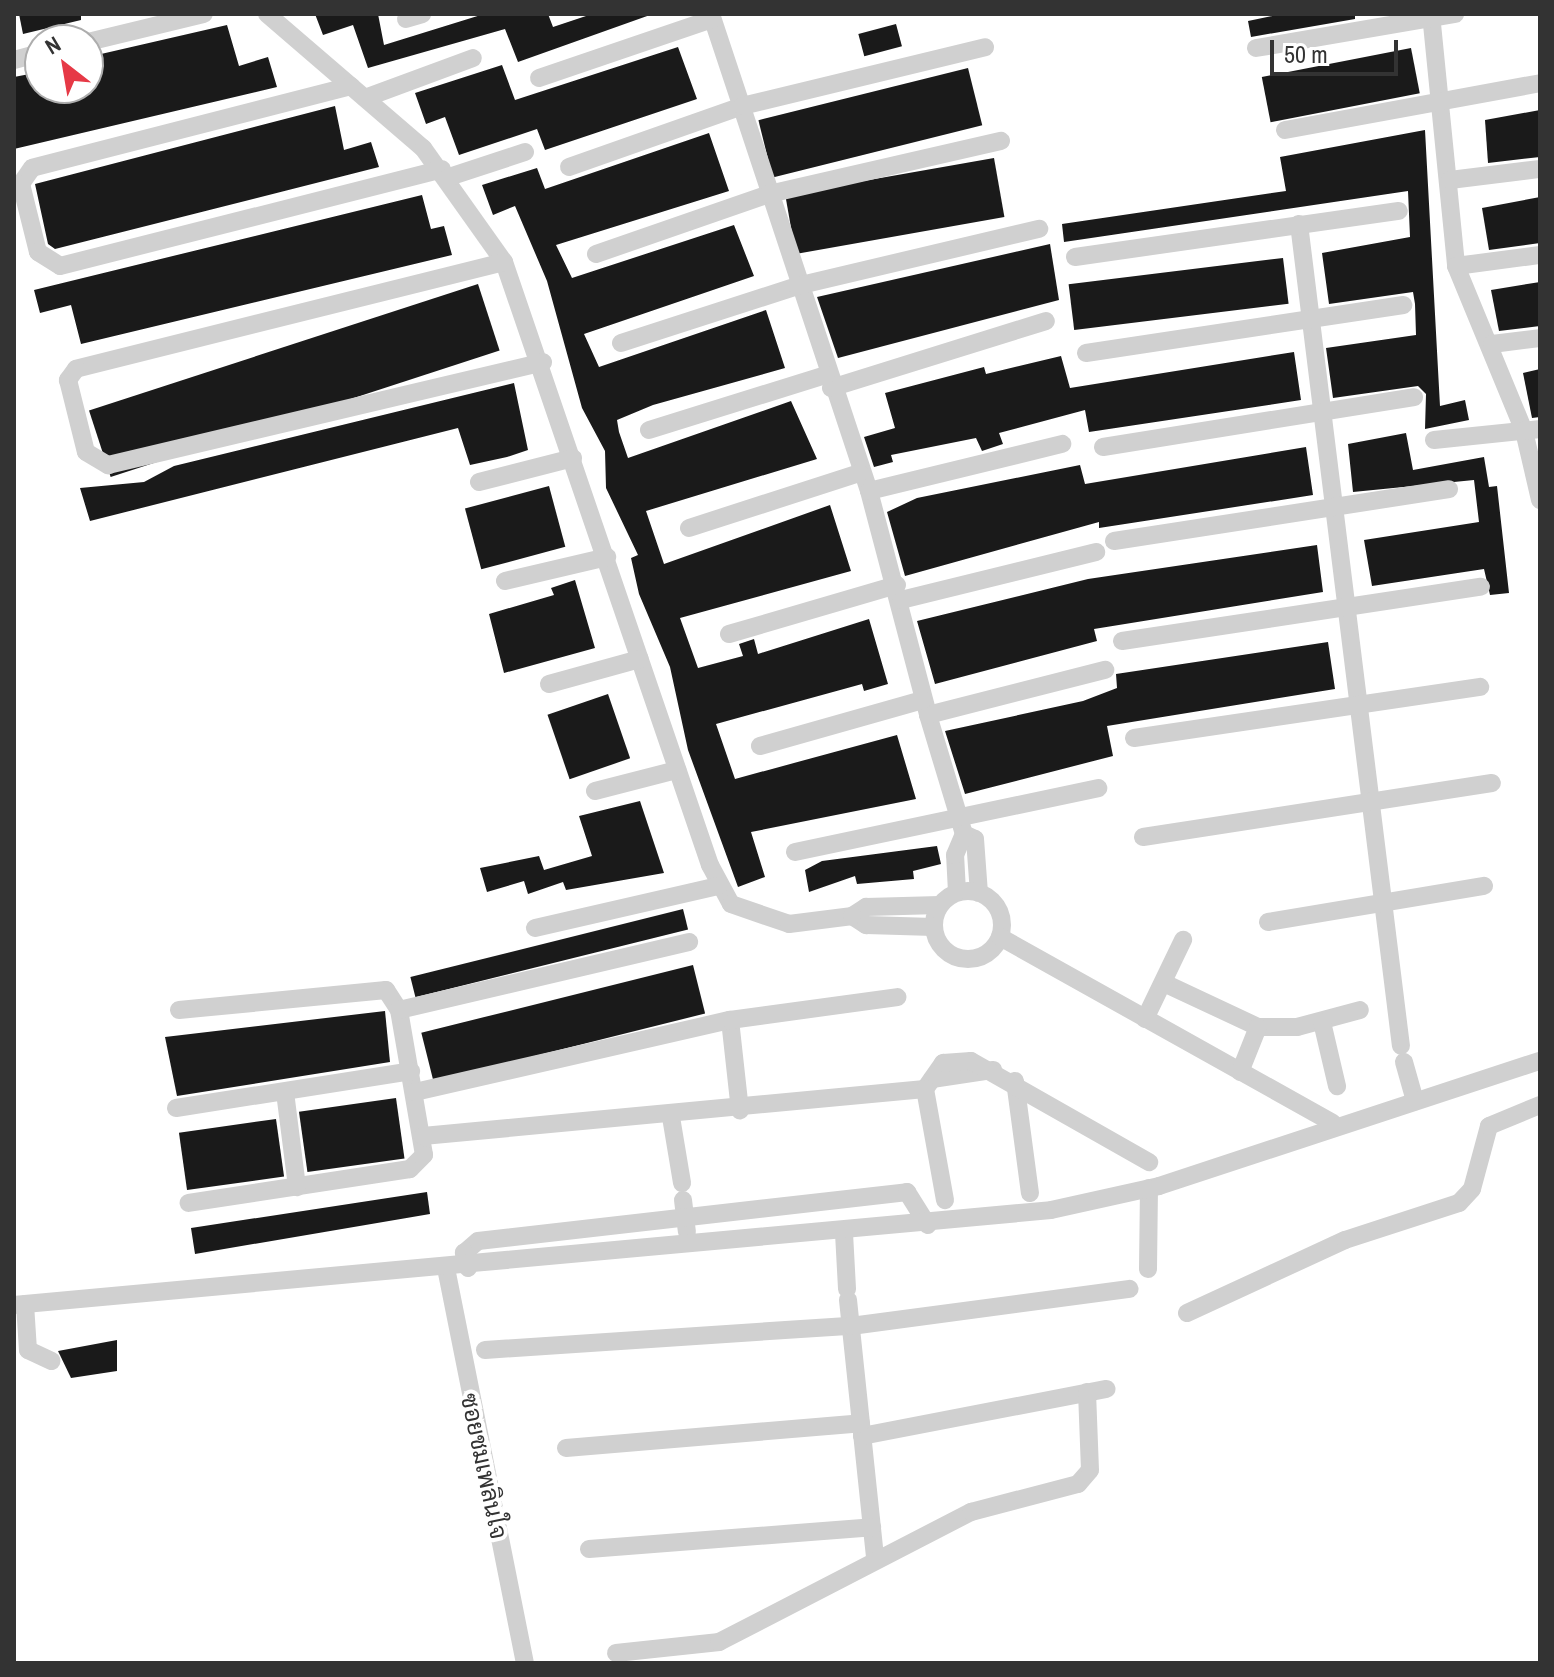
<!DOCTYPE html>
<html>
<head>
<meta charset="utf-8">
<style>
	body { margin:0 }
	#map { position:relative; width:1554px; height:1677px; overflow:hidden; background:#fff; font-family:"Archivo Narrow",Sarabun,sans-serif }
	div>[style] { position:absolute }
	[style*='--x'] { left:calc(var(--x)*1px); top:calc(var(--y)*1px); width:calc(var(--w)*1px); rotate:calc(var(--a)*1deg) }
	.building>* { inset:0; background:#1a1a1a; transform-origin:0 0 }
	.minor>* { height:18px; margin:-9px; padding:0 9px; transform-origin:9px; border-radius:9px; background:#d0d0d0 }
	.minor>.ring { margin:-9px; padding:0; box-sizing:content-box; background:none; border:18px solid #d0d0d0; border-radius:50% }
	span { translate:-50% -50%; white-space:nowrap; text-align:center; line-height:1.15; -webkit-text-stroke:8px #fff; paint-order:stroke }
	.street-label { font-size:24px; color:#333 }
	.frame { position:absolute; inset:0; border:16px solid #333; pointer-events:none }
	.north { position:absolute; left:24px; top:24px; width:80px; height:80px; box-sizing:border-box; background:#fff; border:2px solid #adadad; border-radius:50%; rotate:329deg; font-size:22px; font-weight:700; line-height:32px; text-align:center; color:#333 }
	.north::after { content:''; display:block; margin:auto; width:28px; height:36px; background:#e63946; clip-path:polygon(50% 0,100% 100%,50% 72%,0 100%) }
	.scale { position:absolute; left:1270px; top:40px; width:128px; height:36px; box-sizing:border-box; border:4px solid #333; border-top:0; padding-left:10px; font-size:24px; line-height:28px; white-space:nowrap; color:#333; -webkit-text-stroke:6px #fff; paint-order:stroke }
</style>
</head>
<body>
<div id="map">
	<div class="building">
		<i style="clip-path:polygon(19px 14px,81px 14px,81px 20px,23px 34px)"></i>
		<i style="clip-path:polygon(315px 14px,378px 14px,384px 45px,484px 14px,548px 14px,553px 27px,592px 14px,650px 15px,518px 62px,505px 29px,368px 68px,353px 25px,323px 35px)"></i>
		<i style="clip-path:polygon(1282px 14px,1355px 14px,1355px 19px,1251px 37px,1248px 21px)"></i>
		<i style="left:896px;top:24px;width:23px;height:39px;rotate:75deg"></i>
		<i style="clip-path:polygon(227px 25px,239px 66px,268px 57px,277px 87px,14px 149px,14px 77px,40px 72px,40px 88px,88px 88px,88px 57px)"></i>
		<i style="clip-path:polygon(678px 47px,697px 99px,545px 150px,537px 129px,459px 155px,445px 117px,426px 124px,415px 93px,502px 65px,515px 100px)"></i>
		<i style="left:1411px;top:48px;width:46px;height:152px;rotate:79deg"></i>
		<i style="left:968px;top:68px;width:59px;height:216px;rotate:76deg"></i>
		<i style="clip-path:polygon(335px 106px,344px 150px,371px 142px,379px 167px,55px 249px,48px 244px,35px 184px)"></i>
		<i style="clip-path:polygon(1540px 110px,1540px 157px,1488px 163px,1485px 120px)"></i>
		<i style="clip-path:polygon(1425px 130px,1440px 406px,1465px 400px,1469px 420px,1425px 429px,1426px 394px,1418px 386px,1333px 398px,1326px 348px,1416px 335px,1415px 304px,1413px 292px,1329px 304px,1322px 253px,1410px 237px,1408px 191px,1064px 242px,1062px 224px,1286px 191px,1280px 157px)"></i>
		<i style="clip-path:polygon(709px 133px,729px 191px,556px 245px,572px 278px,734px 225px,754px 276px,584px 334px,599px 367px,766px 310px,785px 368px,653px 405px,617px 420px,619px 432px,628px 458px,791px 401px,817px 459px,646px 511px,664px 564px,830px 505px,851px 571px,680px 618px,698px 668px,743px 656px,739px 644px,754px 639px,758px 654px,869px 619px,888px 684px,864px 691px,862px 684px,716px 724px,735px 779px,897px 735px,916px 799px,751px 832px,765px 877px,738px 887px,688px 750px,670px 667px,639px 594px,631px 558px,638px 555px,606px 488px,605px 451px,582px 408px,547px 281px,515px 206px,493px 215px,482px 185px,537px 168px,545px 189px)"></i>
		<i style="left:994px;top:158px;width:60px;height:212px;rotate:80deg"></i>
		<i style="clip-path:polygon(422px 195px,431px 229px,444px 226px,452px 255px,81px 344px,71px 305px,40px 313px,34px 290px)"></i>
		<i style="clip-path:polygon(1540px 197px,1540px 243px,1489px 250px,1482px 208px)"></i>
		<i style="clip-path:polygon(1050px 244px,1059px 300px,838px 358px,817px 297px)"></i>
		<i style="left:1283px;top:258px;width:46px;height:216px;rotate:83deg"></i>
		<i style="clip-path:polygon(1540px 282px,1540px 326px,1499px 331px,1491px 290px)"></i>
		<i style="left:478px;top:284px;width:70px;height:409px;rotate:72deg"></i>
		<i style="clip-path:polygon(1294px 352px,1301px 400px,1089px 432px,1085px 410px,999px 433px,1003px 444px,982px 451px,976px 438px,891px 455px,893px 462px,874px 467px,864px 437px,895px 428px,885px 393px,984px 367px,986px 374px,1061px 356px,1070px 388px)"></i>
		<i style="clip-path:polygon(1540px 369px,1540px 417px,1532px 418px,1523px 373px)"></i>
		<i style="clip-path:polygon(514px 383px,528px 450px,507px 457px,470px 465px,458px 428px,90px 521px,80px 488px,144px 482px,174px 466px)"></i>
		<i style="clip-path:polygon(1406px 433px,1413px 470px,1484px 457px,1489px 487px,1497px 486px,1509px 593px,1490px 595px,1484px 569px,1372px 586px,1364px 540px,1479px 522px,1474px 480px,1353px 492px,1348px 444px)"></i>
		<i style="clip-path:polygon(1306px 447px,1313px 495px,1099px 528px,1099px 522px,905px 576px,887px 512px,917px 498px,1080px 465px,1085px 484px)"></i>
		<i style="left:549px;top:486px;width:63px;height:87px;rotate:75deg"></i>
		<i style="clip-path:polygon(1317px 545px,1323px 592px,1094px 629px,1097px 641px,935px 684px,917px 621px,1088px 579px)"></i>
		<i style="clip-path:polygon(575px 580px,595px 648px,504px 673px,489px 614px,554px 595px,551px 588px)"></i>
		<i style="clip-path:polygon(1328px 642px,1335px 689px,1107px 726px,1113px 756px,965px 794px,945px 731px,1083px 701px,1117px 688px,1116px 674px)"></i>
		<i style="left:608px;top:694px;width:68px;height:64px;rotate:71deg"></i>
		<i style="clip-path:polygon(640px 801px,664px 873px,566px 890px,563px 882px,528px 894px,524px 881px,487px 892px,480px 868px,539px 856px,544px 870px,592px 856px,579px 816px)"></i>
		<i style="clip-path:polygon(937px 846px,941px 864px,913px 871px,914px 879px,857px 884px,855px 876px,809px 892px,805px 870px,822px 861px)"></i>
		<i style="left:683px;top:909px;width:21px;height:281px;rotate:76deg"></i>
		<i style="left:693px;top:965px;width:50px;height:280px;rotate:76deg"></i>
		<i style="clip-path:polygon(385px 1011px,390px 1062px,177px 1096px,165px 1037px)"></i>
		<i style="left:396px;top:1098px;width:61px;height:98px;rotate:82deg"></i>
		<i style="left:276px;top:1119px;width:58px;height:98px;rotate:82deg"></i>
		<i style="clip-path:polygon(427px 1192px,430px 1214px,195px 1254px,191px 1228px)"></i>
		<i style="clip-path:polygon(117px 1340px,117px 1371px,71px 1378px,58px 1351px)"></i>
	</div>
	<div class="minor">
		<i style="--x:267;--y:14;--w:206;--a:40.7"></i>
		<i style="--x:423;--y:148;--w:140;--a:54.6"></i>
		<i style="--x:504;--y:262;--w:637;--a:71.14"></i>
		<i style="--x:710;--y:865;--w:44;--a:61.7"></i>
		<i style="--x:731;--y:904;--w:61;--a:19"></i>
		<i style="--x:789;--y:924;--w:64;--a:-7.2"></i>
		<i style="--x:852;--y:916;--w:17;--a:-33"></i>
		<i style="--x:866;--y:907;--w:74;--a:-1.5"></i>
		<i style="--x:711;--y:14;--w:502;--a:71.67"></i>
		<i style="--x:869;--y:491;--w:232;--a:75.2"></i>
		<i style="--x:928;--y:715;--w:124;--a:73.2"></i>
		<i style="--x:964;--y:834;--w:12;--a:24"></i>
		<i style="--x:975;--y:839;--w:54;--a:85.8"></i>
		<i style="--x:1431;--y:14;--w:253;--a:84.3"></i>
		<i style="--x:1456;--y:266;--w:178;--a:67.6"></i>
		<i style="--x:1524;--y:431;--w:71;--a:76.9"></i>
		<i style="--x:406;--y:19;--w:17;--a:-17"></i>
		<i style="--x:88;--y:42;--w:119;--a:-13.6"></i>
		<i style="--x:1256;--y:48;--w:202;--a:-9.7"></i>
		<i style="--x:14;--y:60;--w:27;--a:-15"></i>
		<i style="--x:539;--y:78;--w:183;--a:-18.8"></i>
		<i style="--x:351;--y:86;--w:329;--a:165.6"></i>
		<i style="--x:32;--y:168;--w:19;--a:125"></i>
		<i style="--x:21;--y:184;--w:70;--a:76"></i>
		<i style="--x:38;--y:252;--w:26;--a:32"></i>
		<i style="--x:60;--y:266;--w:394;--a:-14.2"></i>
		<i style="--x:365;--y:98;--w:115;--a:-20.3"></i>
		<i style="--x:1285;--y:130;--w:259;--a:-10.4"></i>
		<i style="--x:569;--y:167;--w:183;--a:-19.4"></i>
		<i style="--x:742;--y:106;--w:250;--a:-13.6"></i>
		<i style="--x:449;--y:177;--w:80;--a:-18.2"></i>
		<i style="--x:1450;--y:180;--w:91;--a:-7"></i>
		<i style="--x:1299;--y:224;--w:828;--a:82.93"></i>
		<i style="--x:596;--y:254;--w:183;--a:-19.1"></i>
		<i style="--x:769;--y:194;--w:238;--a:-12.9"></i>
		<i style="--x:1075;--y:257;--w:327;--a:-8.1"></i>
		<i style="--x:504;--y:262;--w:441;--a:166"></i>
		<i style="--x:76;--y:369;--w:14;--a:126"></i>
		<i style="--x:68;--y:380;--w:74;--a:76"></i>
		<i style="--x:86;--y:452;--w:26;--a:31"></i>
		<i style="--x:108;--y:465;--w:447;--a:-13.3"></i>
		<i style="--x:1456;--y:266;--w:85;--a:-7.5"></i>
		<i style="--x:621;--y:343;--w:185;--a:-17.9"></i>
		<i style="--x:797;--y:286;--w:249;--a:-13.3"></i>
		<i style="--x:1492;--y:344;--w:48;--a:-7.1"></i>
		<i style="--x:1086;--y:353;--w:321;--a:-8.6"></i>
		<i style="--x:831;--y:388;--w:225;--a:-17.3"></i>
		<i style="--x:649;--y:430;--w:185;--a:-17.3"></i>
		<i style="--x:1434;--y:440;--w:107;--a:-5.9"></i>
		<i style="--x:1103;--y:447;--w:315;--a:-9.1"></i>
		<i style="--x:479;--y:482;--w:97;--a:-14.3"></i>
		<i style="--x:869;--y:491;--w:199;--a:-13.7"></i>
		<i style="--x:689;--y:528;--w:179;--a:-17.9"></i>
		<i style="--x:1114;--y:541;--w:339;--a:-8.8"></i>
		<i style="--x:505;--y:581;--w:105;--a:-13.2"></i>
		<i style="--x:901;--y:600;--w:201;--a:-13.8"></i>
		<i style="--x:729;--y:634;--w:175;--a:-16.3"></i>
		<i style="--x:1122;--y:641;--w:363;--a:-8.6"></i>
		<i style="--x:549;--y:684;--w:94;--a:-15.4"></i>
		<i style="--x:928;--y:715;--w:183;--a:-14.3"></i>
		<i style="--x:1134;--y:738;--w:350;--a:-8.4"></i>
		<i style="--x:760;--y:746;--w:169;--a:-15.8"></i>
		<i style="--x:595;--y:791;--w:85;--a:-14.4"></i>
		<i style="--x:1143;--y:837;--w:353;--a:-8.8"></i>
		<i style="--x:795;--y:852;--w:310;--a:-11.9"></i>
		<i class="ring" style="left:934px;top:891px;width:50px;height:50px"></i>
		<i style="--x:957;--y:892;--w:37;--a:-93"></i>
		<i style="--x:955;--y:855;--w:23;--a:-67"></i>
		<i style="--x:852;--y:916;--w:17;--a:33"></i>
		<i style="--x:866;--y:925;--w:68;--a:1.7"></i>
		<i style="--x:1268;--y:922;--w:219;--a:-9.5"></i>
		<i style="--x:535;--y:928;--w:189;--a:-12.9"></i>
		<i style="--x:1000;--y:937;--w:381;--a:29.2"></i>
		<i style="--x:1164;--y:983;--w:104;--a:25.1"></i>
		<i style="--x:1258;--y:1027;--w:39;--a:0"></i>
		<i style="--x:1297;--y:1027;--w:65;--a:-15.1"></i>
		<i style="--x:179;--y:1010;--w:208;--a:-5.5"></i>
		<i style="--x:386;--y:990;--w:24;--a:57"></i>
		<i style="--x:399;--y:1010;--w:147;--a:80.2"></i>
		<i style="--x:424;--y:1155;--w:20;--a:135"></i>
		<i style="--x:410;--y:1169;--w:224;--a:171.3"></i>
		<i style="--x:399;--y:1010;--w:298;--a:-13.2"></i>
		<i style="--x:1145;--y:1019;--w:88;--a:-64.3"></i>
		<i style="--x:730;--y:1020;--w:91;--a:83.7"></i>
		<i style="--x:1322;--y:1022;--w:66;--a:76.8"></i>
		<i style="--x:1404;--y:1062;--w:41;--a:74.2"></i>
		<i style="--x:1240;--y:1072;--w:48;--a:-68.2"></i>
		<i style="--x:932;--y:1079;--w:62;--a:-8.4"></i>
		<i style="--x:1015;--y:1081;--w:113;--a:82.4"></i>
		<i style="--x:925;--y:1089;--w:32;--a:-55"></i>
		<i style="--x:943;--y:1063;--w:28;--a:-4"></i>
		<i style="--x:971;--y:1061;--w:205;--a:29.6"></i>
		<i style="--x:285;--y:1092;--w:96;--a:82.8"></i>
		<i style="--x:415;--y:1092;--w:323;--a:-12.9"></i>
		<i style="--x:730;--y:1020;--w:169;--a:-7.8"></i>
		<i style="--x:176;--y:1108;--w:238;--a:-8.9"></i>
		<i style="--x:671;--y:1117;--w:67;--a:80.5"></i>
		<i style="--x:423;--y:1136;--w:504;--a:-5.35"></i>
		<i style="--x:925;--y:1089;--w:113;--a:79.8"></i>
		<i style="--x:683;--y:1200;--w:32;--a:83"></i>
		<i style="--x:844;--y:1233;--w:56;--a:86.9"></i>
		<i style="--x:446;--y:1268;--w:403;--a:78.7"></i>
		<i style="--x:468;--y:1268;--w:16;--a:-105"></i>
		<i style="--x:464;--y:1253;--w:18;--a:-41"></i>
		<i style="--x:478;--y:1241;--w:432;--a:-6.5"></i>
		<i style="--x:907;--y:1192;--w:39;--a:58"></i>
		<i style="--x:1148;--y:1269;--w:81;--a:-89.3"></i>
		<i style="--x:848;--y:1300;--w:260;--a:84"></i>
		<i style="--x:25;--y:1304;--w:46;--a:86.3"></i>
		<i style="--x:28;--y:1350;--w:26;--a:25"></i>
		<i style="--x:14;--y:1305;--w:1041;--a:-5.23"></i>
		<i style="--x:1051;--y:1210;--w:111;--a:-12.5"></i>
		<i style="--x:1159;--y:1186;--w:401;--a:-18.2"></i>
		<i style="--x:1187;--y:1313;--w:174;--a:-24.8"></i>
		<i style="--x:1345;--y:1240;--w:120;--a:-18"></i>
		<i style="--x:1459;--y:1203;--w:19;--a:-47"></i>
		<i style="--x:1472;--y:1189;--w:65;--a:-74.9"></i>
		<i style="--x:1489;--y:1126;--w:55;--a:-22.4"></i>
		<i style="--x:485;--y:1350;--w:367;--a:-3.8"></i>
		<i style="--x:851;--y:1326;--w:281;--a:-7.6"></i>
		<i style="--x:862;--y:1436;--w:249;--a:-10.9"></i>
		<i style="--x:566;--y:1448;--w:296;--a:-4.8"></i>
		<i style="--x:589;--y:1549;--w:284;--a:-4.4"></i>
		<i style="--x:616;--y:1653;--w:104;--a:-6.1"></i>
		<i style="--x:719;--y:1642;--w:284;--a:-27.3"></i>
		<i style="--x:971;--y:1512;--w:111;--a:-14.7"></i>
		<i style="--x:1078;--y:1484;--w:18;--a:-49"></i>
		<i style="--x:1090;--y:1470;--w:78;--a:-92.2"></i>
	</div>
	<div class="street-label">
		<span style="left:484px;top:1466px;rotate:78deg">ซอยชมเพลินใจ</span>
	</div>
	<div class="frame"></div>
	<div class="north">N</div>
	<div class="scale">50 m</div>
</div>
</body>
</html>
